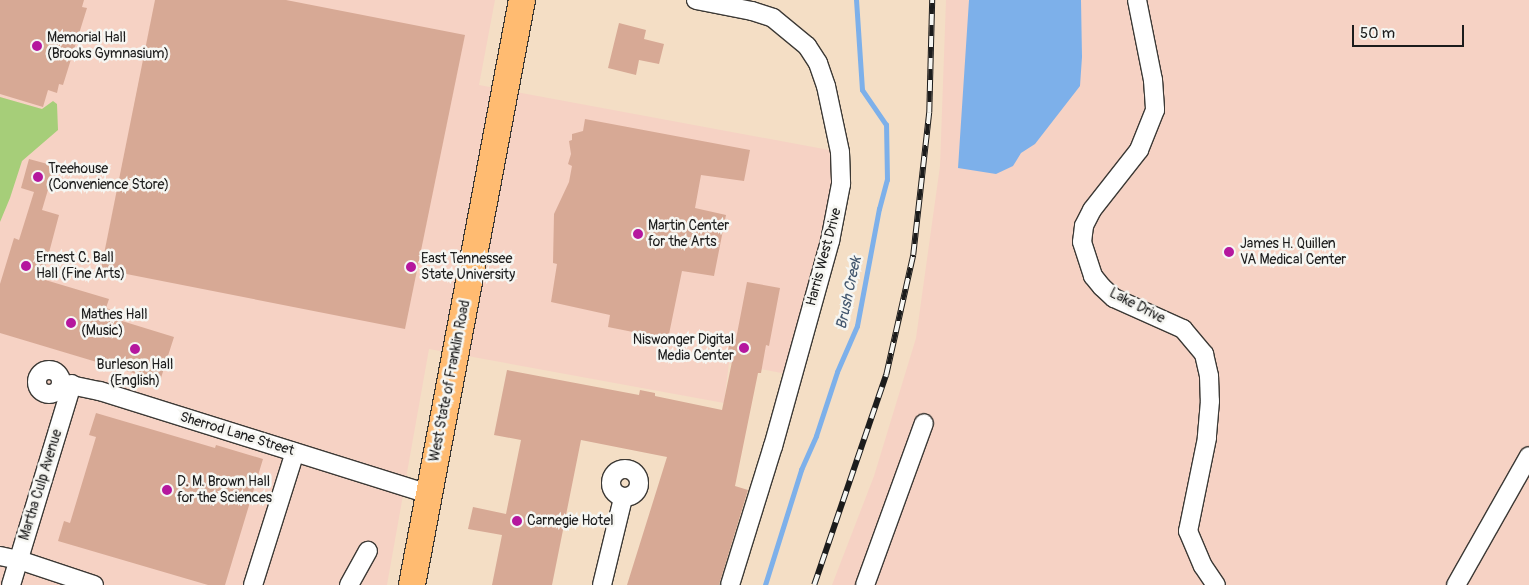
<!DOCTYPE html>
<html>
<head>
<meta charset="utf-8">
<style>
	body { margin:0 }
	#map { position:relative; width:1529px; height:585px; overflow:hidden; background:#f4dec5; font-family:Pangolin,sans-serif }
	div>[style] { position:absolute }
	[style*='--x'] { left:calc(var(--x)*1px); top:calc(var(--y)*1px); width:calc(var(--w)*1px); rotate:calc(var(--a)*1deg) }
	.built>* { inset:0; background:#f6d2c4 }
	.green>* { inset:0; background:#a6ce79 }
	.water>* { inset:0; background:#7db0ea }
	.stream>* { height:4.5px; margin:-2.25px; padding:0 2.25px; transform-origin:2.25px; border-radius:2.25px; background:#7db0ea }
	.building>* { inset:0; background:#d7a995 }
	.roads { filter:drop-shadow(1px 0 #3c3935) drop-shadow(-1px 0 #3c3935) drop-shadow(0 1px #3c3935) drop-shadow(0 -1px #3c3935) }
	.minor>* { height:18px; margin:-9px; padding:0 9px; transform-origin:9px; border-radius:9px; background:#fff }
	.minor>.ring { margin:-9px; padding:0; box-sizing:content-box; background:none; border:18px solid #fff; border-radius:50% }
	.highway>* { height:26px; margin:-13px; padding:0 13px; transform-origin:13px; border-radius:13px; background:#ffbb71 }
	.rail>* { height:5.5px; margin-top:-2.75px; transform-origin:0; background:repeating-linear-gradient(90deg,#f6f6f2 0 11px,#1c1c1c 0 22px); box-sizing:border-box; border-block:1px solid #1c1c1c }
	.dots>* { width:14px; height:14px; translate:-50% -50%; box-sizing:border-box; border:2px solid #f6f6f2; border-radius:50% }
	span { translate:-50% -50%; white-space:nowrap; text-align:center; line-height:1.15; -webkit-text-stroke:5px #f6f6f2; paint-order:stroke }
	.poi-label { font-size:14px; color:#1c1c1c }
	.left { translate:0 -50%; text-align:left }
	.right { translate:-100% -50%; text-align:right }
	.street-label { font-size:14px; color:#1c1c1c }
	.water-label { font-size:15px; color:#43576e; font-style:italic }
	.scale { position:absolute; left:1352px; top:25px; width:112px; height:22px; box-sizing:border-box; border:2px solid #1c1c1c; border-top:0; padding-left:6px; font-size:15px; line-height:18px; white-space:nowrap; color:#1c1c1c; -webkit-text-stroke:4px #f6f6f2; paint-order:stroke }
</style>
</head>
<body>
<div id="map">
	<div class="built">
		<i style="clip-path:polygon(0 0,495px 0,479px 85px,840px 152px,841px 184px,792px 375px,729px 363px,724px 403px,429px 349px,387px 585px,0 585px)"></i>
		<i style="clip-path:polygon(946px 0,1529px 0,1529px 585px,832px 585px,874px 476px,916px 338px,940px 166px)"></i>
	</div>
	<div class="green">
		<i style="clip-path:polygon(0 97px,42px 109px,53px 101px,57px 104px,58px 130px,22px 161px,10px 198px,0 222px)"></i>
	</div>
	<div class="water">
		<i style="clip-path:polygon(969px 0,1081px 0,1082px 57px,1080px 86px,1035px 144px,1021px 153px,1013px 166px,996px 174px,958px 168px)"></i>
	</div>
	<div class="stream">
		<i style="--x:765;--y:585;--w:121;--a:-72.6"></i>
		<i style="--x:801;--y:470;--w:37;--a:-66"></i>
		<i style="--x:816;--y:436;--w:67;--a:-71.8"></i>
		<i style="--x:837;--y:372;--w:50;--a:-66.5"></i>
		<i style="--x:857;--y:326;--w:119;--a:-79.4"></i>
		<i style="--x:879;--y:209;--w:30;--a:-75"></i>
		<i style="--x:887;--y:180;--w:55;--a:-91"></i>
		<i style="--x:886;--y:125;--w:42;--a:-124.4"></i>
		<i style="--x:862;--y:90;--w:90;--a:-93.8"></i>
	</div>
	<div class="building">
		<i style="clip-path:polygon(0 0,84px 0,82px 7px,87px 8px,63px 85px,59px 84px,57px 93px,48px 90px,43px 107px,0 94px)"></i>
		<i style="clip-path:polygon(155px 0,286px 0,465px 35px,405px 329px,101px 269px)"></i>
		<i style="clip-path:polygon(619px 23px,646px 30px,644px 39px,664px 44px,659px 64px,639px 60px,636px 75px,608px 68px)"></i>
		<i style="clip-path:polygon(585px 119px,750px 150px,744px 181px,701px 175px,695px 208px,726px 215px,714px 276px,682px 271px,668px 339px,608px 327px,610px 315px,551px 302px,557px 264px,553px 263px,554px 214px,569px 182px,572px 166px,568px 164px,571px 154px,569px 141px,572px 140px,572px 134px,583px 131px)"></i>
		<i style="clip-path:polygon(29px 159px,55px 166px,42px 210px,59px 215px,42px 279px,109px 299px,106px 308px,112px 310px,109px 317px,174px 337px,160px 381px,0 333px,0 284px,14px 238px,19px 240px,34px 192px,21px 188px)"></i>
		<i style="clip-path:polygon(747px 282px,780px 288px,769px 346px,766px 345px,761px 373px,758px 373px,735px 486px,748px 490px,719px 585px,627px 585px,667px 457px,581px 440px,552px 585px,492px 585px,502px 535px,468px 529px,473px 507px,506px 514px,521px 440px,494px 435px,507px 370px,639px 395px,640px 390px,655px 393px,655px 396px,722px 410px,734px 352px,728px 351px,731px 338px,736px 339px)"></i>
		<i style="clip-path:polygon(96px 413px,215px 448px,216px 445px,263px 459px,225px 585px,208px 585px,58px 541px,64px 521px,70px 523px,96px 437px,89px 435px)"></i>
	</div>
	<div class="roads">
		<div class="minor">
			<i style="--x:696;--y:0;--w:57;--a:11.1"></i>
			<i style="--x:752;--y:11;--w:22;--a:18"></i>
			<i style="--x:773;--y:18;--w:44;--a:39.5"></i>
			<i style="--x:807;--y:46;--w:20;--a:57"></i>
			<i style="--x:818;--y:63;--w:24;--a:71"></i>
			<i style="--x:826;--y:86;--w:67;--a:78"></i>
			<i style="--x:840;--y:152;--w:32;--a:88"></i>
			<i style="--x:841;--y:184;--w:58;--a:100.9"></i>
			<i style="--x:830;--y:241;--w:213;--a:105.5"></i>
			<i style="--x:773;--y:446;--w:145;--a:107.2"></i>
			<i style="--x:1137;--y:0;--w:82;--a:78.7"></i>
			<i style="--x:1153;--y:80;--w:30;--a:86"></i>
			<i style="--x:1155;--y:110;--w:43;--a:111.8"></i>
			<i style="--x:1139;--y:150;--w:76;--a:128.1"></i>
			<i style="--x:1092;--y:210;--w:18;--a:117"></i>
			<i style="--x:1084;--y:226;--w:16;--a:97"></i>
			<i style="--x:1082;--y:242;--w:36;--a:72"></i>
			<i style="--x:1093;--y:276;--w:14;--a:51"></i>
			<i style="--x:1102;--y:287;--w:16;--a:43"></i>
			<i style="--x:1114;--y:298;--w:76;--a:24.2"></i>
			<i style="--x:1183;--y:329;--w:33;--a:50"></i>
			<i style="--x:1204;--y:354;--w:23;--a:77"></i>
			<i style="--x:1209;--y:376;--w:25;--a:88"></i>
			<i style="--x:1210;--y:401;--w:37;--a:95"></i>
			<i style="--x:1207;--y:438;--w:95;--a:101.5"></i>
			<i style="--x:1188;--y:531;--w:38;--a:67"></i>
			<i style="--x:1203;--y:566;--w:23;--a:56"></i>
			<i class="ring" style="left:37px;top:370px;width:6px;height:6px"></i>
			<i style="--x:61;--y:383;--w:40;--a:12"></i>
			<i style="--x:100;--y:391;--w:345;--a:17.4"></i>
			<i class="ring" style="left:611px;top:469px;width:10px;height:10px"></i>
			<i style="--x:0;--y:556;--w:19;--a:12"></i>
			<i style="--x:19;--y:560;--w:79;--a:18.4"></i>
			<i style="--x:11;--y:585;--w:210;--a:-73.1"></i>
			<i style="--x:253;--y:585;--w:139;--a:-72.5"></i>
			<i style="--x:349;--y:585;--w:39;--a:-61"></i>
			<i style="--x:602;--y:585;--w:89;--a:-76.4"></i>
			<i style="--x:865;--y:585;--w:172;--a:-70"></i>
			<i style="--x:1456;--y:585;--w:148;--a:-60.5"></i>
		</div>
		<div class="highway">
			<i style="--x:412;--y:585;--w:595;--a:-79.35"></i>
		</div>
	</div>
	<div class="rail">
		<i style="--x:814;--y:585;--w:222;--a:-71.1"></i>
		<i style="--x:886;--y:375;--w:123;--a:-77.3"></i>
		<i style="--x:913;--y:255;--w:143;--a:-83.6"></i>
		<i style="--x:929;--y:113;--w:113;--a:-88.5"></i>
	</div>
	<div class="dots">
		<i style="left:37px;top:46px;background:#b5179e"></i>
		<i style="left:38px;top:177px;background:#b5179e"></i>
		<i style="left:638px;top:234px;background:#b5179e"></i>
		<i style="left:1229px;top:252px;background:#b5179e"></i>
		<i style="left:26px;top:266px;background:#b5179e"></i>
		<i style="left:411px;top:267px;background:#b5179e"></i>
		<i style="left:71px;top:323px;background:#b5179e"></i>
		<i style="left:744px;top:348px;background:#b5179e"></i>
		<i style="left:135px;top:349px;background:#b5179e"></i>
		<i style="left:167px;top:490px;background:#b5179e"></i>
		<i style="left:517px;top:521px;background:#b5179e"></i>
	</div>
	<div class="poi-label">
		<span class="left" style="left:47px;top:46px">Memorial Hall<br>(Brooks Gymnasium)</span>
		<span class="left" style="left:48px;top:177px">Treehouse<br>(Convenience Store)</span>
		<span class="left" style="left:648px;top:234px">Martin Center<br>for the Arts</span>
		<span class="left" style="left:1240px;top:252px">James H. Quillen<br>VA Medical Center</span>
		<span class="left" style="left:36px;top:266px">Ernest C. Ball<br>Hall (Fine Arts)</span>
		<span class="left" style="left:421px;top:267px">East Tennessee<br>State University</span>
		<span class="left" style="left:81px;top:323px">Mathes Hall<br>(Music)</span>
		<span class="right" style="left:734px;top:348px">Niswonger Digital<br>Media Center</span>
		<span style="left:135px;top:373px">Burleson Hall<br>(English)</span>
		<span class="left" style="left:177px;top:490px">D. M. Brown Hall<br>for the Sciences</span>
		<span class="left" style="left:527px;top:521px">Carnegie Hotel</span>
	</div>
	<div class="street-label">
		<span style="left:824px;top:257px;rotate:-75deg">Harris West Drive</span>
		<span style="left:1137px;top:306px;rotate:27deg">Lake Drive</span>
		<span style="left:450px;top:381px;rotate:-79deg">West State of Franklin Road</span>
		<span style="left:237px;top:434px;rotate:17deg">Sherrod Lane Street</span>
		<span style="left:41px;top:485px;rotate:-73deg">Martha Culp Avenue</span>
	</div>
	<div class="water-label">
		<span style="left:849px;top:293px;rotate:-78deg">Brush Creek</span>
	</div>
	<div class="scale">50 m</div>
</div>
</body>
</html>
